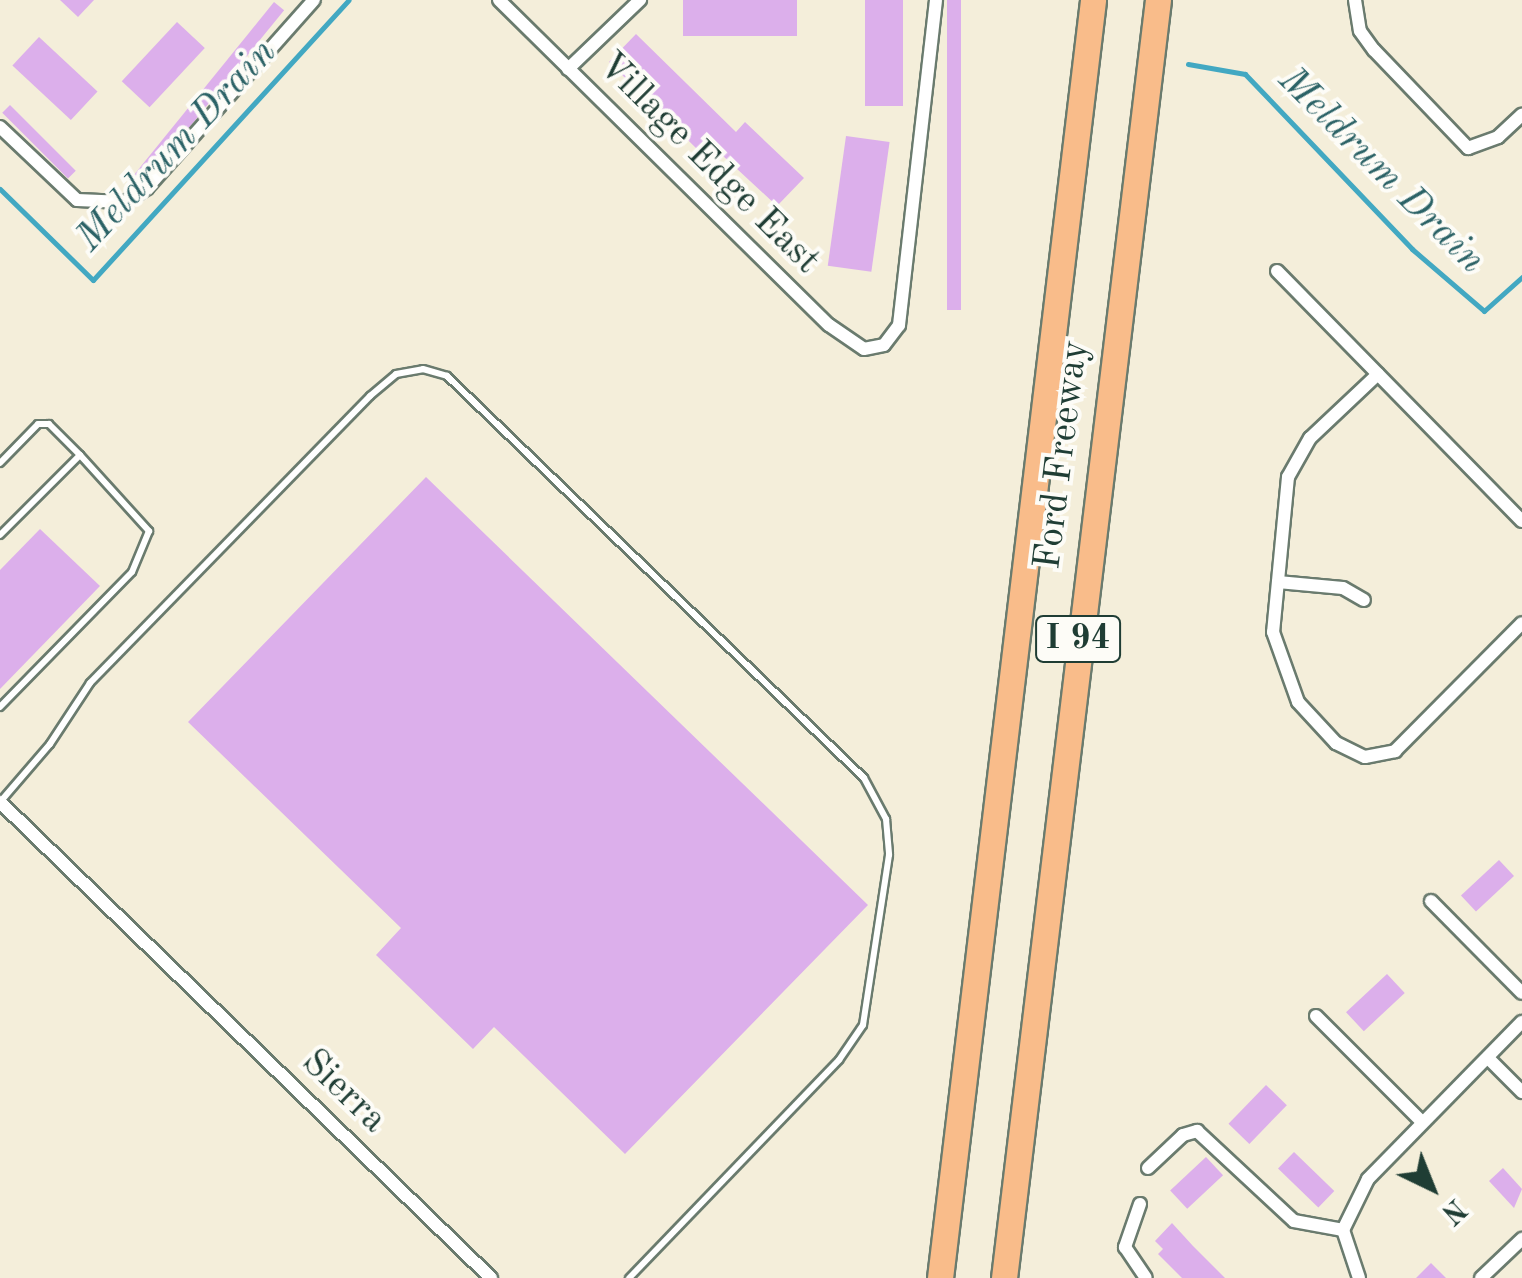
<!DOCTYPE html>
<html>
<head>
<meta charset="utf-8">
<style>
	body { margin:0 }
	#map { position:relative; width:1522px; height:1278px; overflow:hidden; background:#f4eeda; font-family:"Old Standard TT",serif }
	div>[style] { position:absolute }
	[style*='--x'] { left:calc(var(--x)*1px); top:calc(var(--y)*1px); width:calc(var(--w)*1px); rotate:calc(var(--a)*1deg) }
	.stream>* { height:5px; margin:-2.5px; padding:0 2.5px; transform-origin:2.5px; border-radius:2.5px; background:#42a8c2 }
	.building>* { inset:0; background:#dcafeb; transform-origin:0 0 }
	.roads { filter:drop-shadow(2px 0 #6a7b6e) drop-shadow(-2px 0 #6a7b6e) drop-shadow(0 2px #6a7b6e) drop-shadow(0 -2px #6a7b6e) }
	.lane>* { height:6px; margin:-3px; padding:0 3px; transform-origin:3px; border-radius:3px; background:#fff }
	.street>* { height:12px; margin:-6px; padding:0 6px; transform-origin:6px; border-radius:6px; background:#fff }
	.highway>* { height:25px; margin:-12.5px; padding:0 12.5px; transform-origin:12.5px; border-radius:12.5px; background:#f9bc8a }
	span { translate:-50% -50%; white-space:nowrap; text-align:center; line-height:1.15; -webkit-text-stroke:8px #fdfcf7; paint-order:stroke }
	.shield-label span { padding:2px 8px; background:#fdfcf7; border:2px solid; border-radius:8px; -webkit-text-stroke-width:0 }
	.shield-label { font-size:35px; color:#1f3d34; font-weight:700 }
	.street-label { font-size:38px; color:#1f3d34 }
	.water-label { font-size:40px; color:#2b6266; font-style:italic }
	.north { position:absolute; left:1382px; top:1138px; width:100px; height:100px; -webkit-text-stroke:8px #fdfcf7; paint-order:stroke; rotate:137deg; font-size:28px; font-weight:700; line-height:40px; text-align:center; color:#1f3d34 }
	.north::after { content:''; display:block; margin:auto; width:35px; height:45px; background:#1f3d34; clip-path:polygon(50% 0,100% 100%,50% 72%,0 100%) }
</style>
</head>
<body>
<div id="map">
	<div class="stream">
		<i style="--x:1188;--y:64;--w:58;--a:10"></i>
		<i style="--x:1245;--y:74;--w:242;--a:46.3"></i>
		<i style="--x:1412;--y:249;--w:95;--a:40.7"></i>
		<i style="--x:1484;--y:311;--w:51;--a:-41.8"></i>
		<i style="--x:0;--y:189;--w:130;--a:44.4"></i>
		<i style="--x:93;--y:280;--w:379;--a:-47.6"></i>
	</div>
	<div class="building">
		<i style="clip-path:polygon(60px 0,94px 0,78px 17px)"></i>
		<i style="left:683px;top:0;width:114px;height:36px"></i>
		<i style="left:865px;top:0;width:38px;height:106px"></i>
		<i style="left:947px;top:0;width:14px;height:310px"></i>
		<i style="left:274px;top:2px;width:13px;height:232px;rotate:39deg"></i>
		<i style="left:177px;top:22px;width:38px;height:81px;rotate:43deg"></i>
		<i style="clip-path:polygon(636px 34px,736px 132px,745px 122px,804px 178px,777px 206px,708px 142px,699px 151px,609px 62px)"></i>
		<i style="left:39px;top:37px;width:80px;height:39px;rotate:43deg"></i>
		<i style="left:10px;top:105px;width:93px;height:11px;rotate:45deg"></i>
		<i style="left:846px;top:136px;width:44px;height:131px;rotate:8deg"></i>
		<i style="clip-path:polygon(426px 477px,868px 905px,625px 1154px,494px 1027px,473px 1049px,376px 955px,401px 928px,188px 722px)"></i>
		<i style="clip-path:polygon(40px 529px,100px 586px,0 689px,0 570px)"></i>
		<i style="left:1499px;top:860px;width:22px;height:52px;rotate:47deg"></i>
		<i style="left:1387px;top:974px;width:26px;height:56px;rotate:47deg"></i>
		<i style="left:1266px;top:1085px;width:29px;height:54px;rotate:44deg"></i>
		<i style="left:1294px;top:1152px;width:56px;height:23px;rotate:44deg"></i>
		<i style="left:1206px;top:1157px;width:25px;height:49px;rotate:47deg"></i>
		<i style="clip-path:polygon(1503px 1168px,1522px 1189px,1514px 1208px,1489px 1181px)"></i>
		<i style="clip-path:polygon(1172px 1223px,1193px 1246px,1225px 1278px,1182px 1278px,1158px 1254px,1163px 1249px,1155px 1241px)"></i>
		<i style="clip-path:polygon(1431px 1263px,1446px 1278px,1416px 1278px)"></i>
	</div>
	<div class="roads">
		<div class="lane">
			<i style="--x:0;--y:463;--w:54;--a:-45.7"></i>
			<i style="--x:38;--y:424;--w:11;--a:0"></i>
			<i style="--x:49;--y:424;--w:44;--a:45"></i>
			<i style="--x:0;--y:535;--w:113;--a:-45"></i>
			<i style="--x:80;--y:455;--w:103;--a:47.8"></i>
			<i style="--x:149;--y:531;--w:44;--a:112.5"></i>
			<i style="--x:132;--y:572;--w:189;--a:134.4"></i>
			<i style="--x:1;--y:801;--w:75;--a:-49.3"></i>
			<i style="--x:50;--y:744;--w:73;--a:-56.7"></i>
			<i style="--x:90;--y:683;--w:401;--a:-45.7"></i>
			<i style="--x:370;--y:396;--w:34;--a:-40"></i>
			<i style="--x:396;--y:374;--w:27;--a:-10"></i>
			<i style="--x:423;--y:369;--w:25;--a:16"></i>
			<i style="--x:447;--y:376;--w:579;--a:43.95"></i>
			<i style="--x:864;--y:778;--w:47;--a:61.8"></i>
			<i style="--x:886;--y:819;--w:36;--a:85"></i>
			<i style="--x:889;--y:855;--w:172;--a:98.7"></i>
			<i style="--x:863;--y:1025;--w:42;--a:124.4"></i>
			<i style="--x:839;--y:1060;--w:303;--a:133.9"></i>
		</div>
		<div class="street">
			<i style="--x:499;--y:0;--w:463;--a:44.6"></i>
			<i style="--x:829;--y:325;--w:42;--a:34.4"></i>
			<i style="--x:864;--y:349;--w:20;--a:-11"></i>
			<i style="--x:884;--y:345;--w:25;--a:-53"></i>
			<i style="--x:899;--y:325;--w:327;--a:-83.5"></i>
			<i style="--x:1355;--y:0;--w:31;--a:81"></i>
			<i style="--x:1360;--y:31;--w:24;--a:54"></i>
			<i style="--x:1374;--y:50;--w:136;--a:46.2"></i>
			<i style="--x:1468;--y:148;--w:32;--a:-20"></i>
			<i style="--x:1498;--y:137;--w:33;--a:-43"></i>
			<i style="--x:568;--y:69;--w:100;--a:-43.8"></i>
			<i style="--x:0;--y:127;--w:106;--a:43.5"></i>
			<i style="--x:77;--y:200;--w:48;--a:2.4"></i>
			<i style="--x:125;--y:202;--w:26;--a:-32"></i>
			<i style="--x:147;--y:188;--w:251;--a:-48.4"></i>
			<i style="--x:1277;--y:271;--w:350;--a:45.6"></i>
			<i style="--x:1378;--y:374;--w:93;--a:136.7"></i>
			<i style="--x:1310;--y:438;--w:45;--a:119.4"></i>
			<i style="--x:1288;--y:477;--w:156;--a:95.5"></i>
			<i style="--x:1273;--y:632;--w:74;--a:70.3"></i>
			<i style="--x:1298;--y:702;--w:56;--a:47.2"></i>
			<i style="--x:1336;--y:743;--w:32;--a:26"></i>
			<i style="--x:1365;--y:757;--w:31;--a:-11"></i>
			<i style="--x:1395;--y:751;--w:180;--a:-45.2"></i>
			<i style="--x:1278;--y:582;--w:65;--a:5.3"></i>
			<i style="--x:1343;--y:588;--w:24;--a:30"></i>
			<i style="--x:0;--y:802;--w:684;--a:44.11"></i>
			<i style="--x:1431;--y:901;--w:129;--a:45.3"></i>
			<i style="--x:1316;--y:1016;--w:150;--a:45"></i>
			<i style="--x:1489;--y:1059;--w:47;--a:45"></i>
			<i style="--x:1148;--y:1168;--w:48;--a:-43.3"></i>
			<i style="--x:1183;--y:1135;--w:15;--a:-16"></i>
			<i style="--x:1197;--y:1131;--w:132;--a:42.9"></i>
			<i style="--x:1294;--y:1221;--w:50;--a:10.4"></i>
			<i style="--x:1140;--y:1204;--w:46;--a:109.2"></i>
			<i style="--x:1125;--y:1247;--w:37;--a:56"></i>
			<i style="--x:1359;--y:1278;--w:51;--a:-108.4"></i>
			<i style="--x:1343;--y:1230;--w:57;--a:-63.9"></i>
			<i style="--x:1368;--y:1179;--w:220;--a:-45.6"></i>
			<i style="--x:1481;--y:1278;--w:57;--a:-43.6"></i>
		</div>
		<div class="highway">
			<i style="--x:940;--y:1278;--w:1287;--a:-83.17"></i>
			<i style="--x:1004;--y:1278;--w:1287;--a:-83.13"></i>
		</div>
	</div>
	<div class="shield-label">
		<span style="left:1078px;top:639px">I 94</span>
	</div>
	<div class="street-label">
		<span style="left:708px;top:164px;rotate:45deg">Village Edge East</span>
		<span style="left:1063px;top:455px;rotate:-83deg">Ford Freeway</span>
		<span style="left:343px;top:1092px;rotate:44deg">Sierra</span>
	</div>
	<div class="water-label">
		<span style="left:177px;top:146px;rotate:-47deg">Meldrum Drain</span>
		<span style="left:1381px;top:171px;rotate:45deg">Meldrum Drain</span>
	</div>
	<div class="north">N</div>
</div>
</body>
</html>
